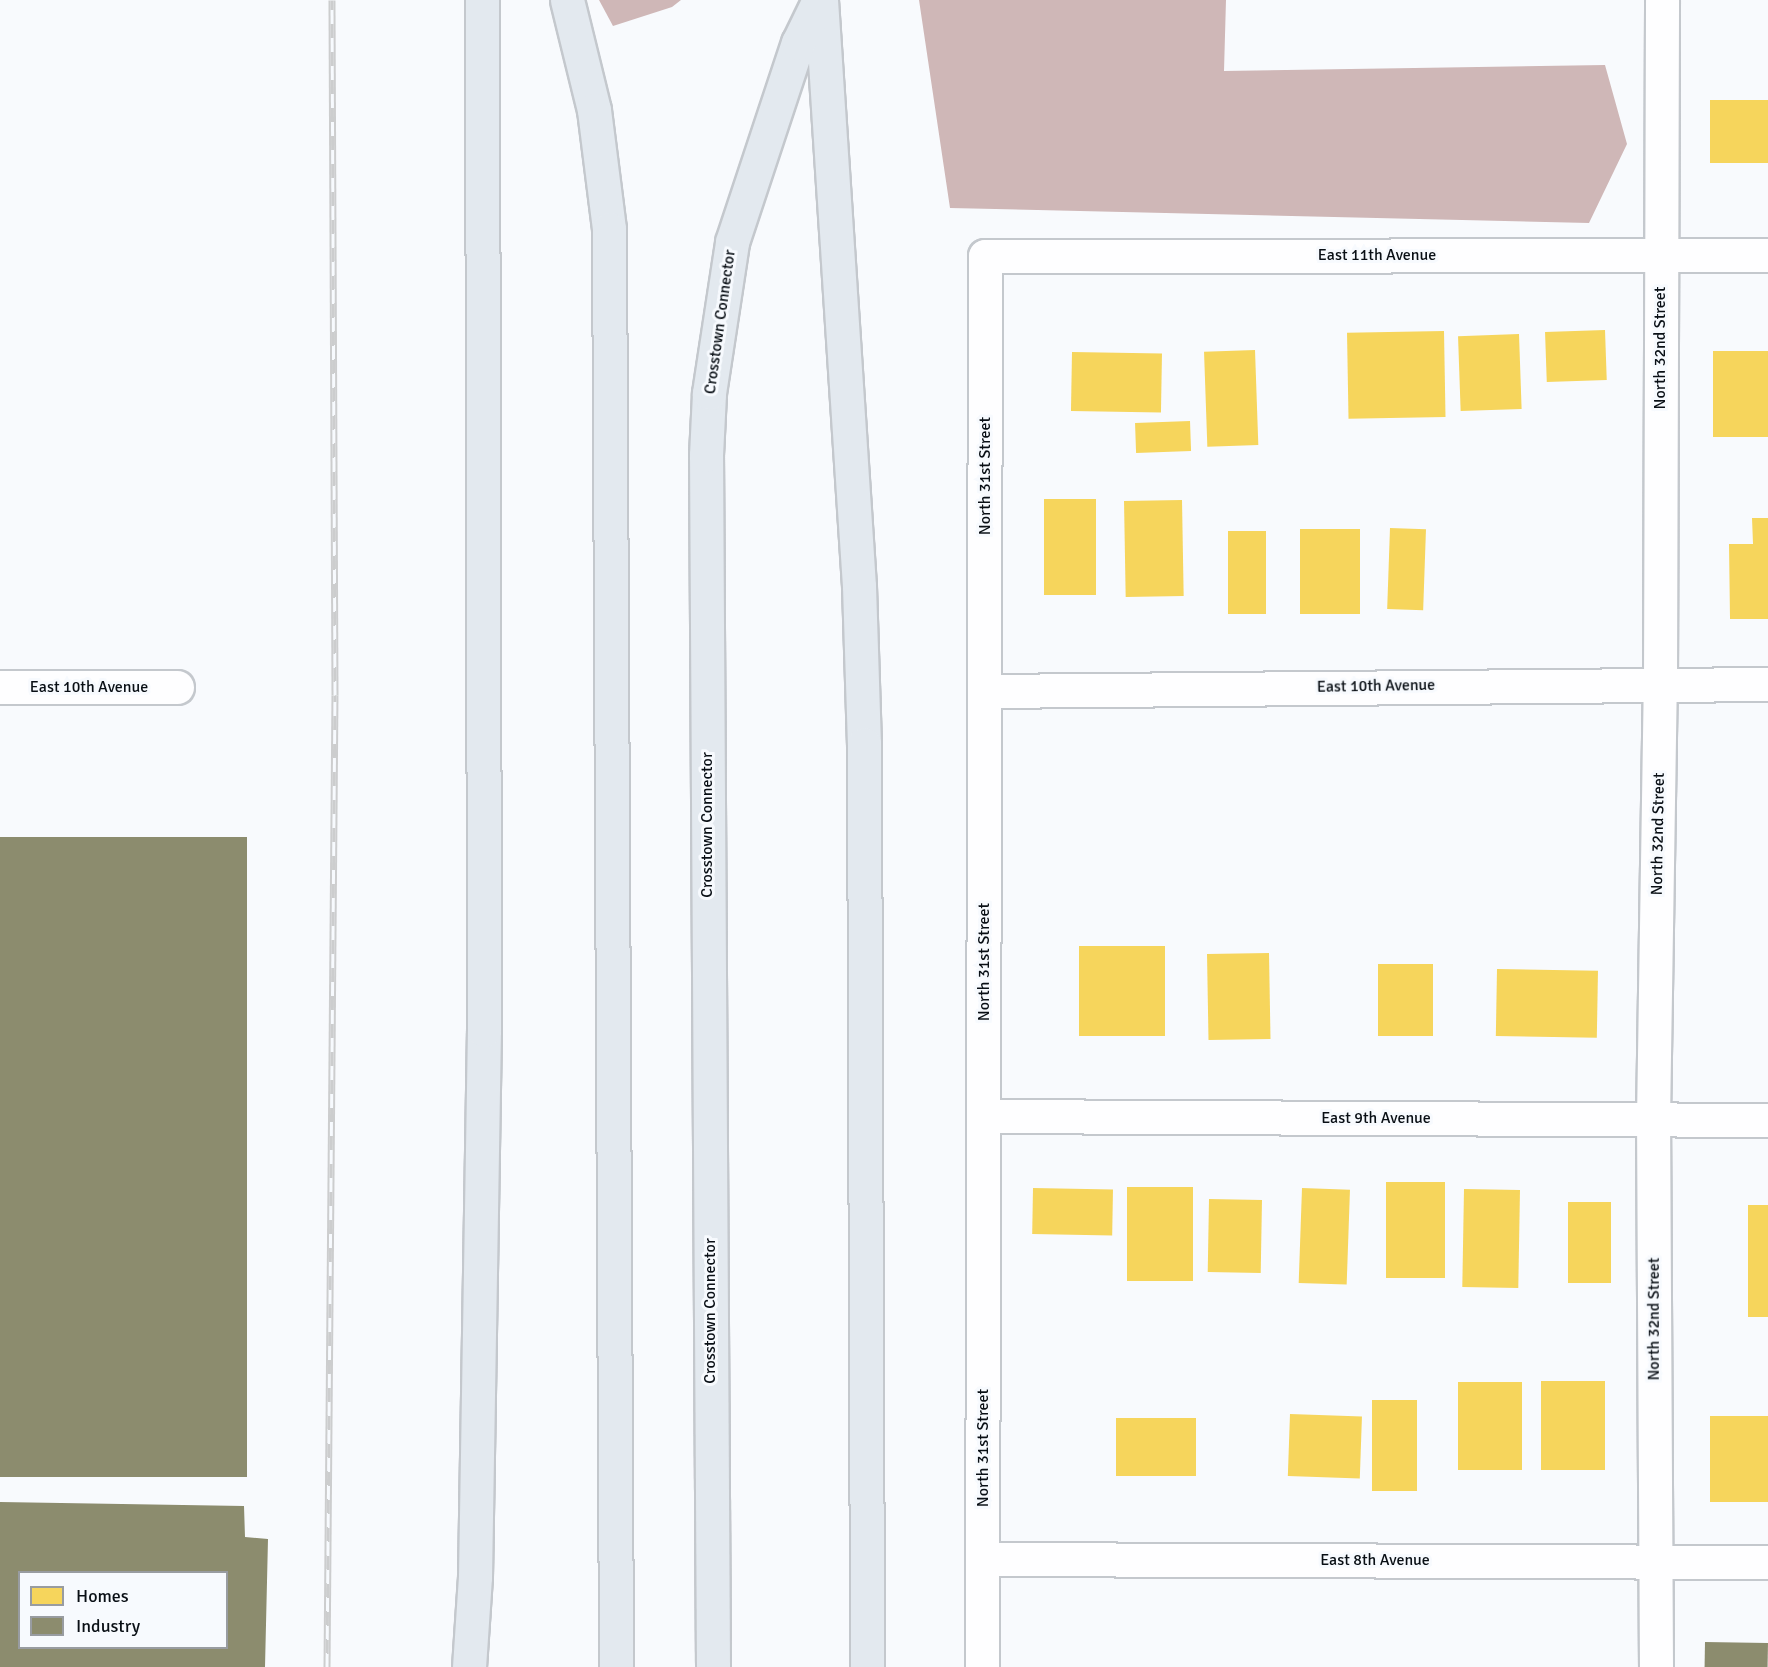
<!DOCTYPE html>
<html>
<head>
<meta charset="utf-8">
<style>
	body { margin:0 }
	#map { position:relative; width:1768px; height:1667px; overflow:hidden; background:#f8fafd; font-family:Signika,sans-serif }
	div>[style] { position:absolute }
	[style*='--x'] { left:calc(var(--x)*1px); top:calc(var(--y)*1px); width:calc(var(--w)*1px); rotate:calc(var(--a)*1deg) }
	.water>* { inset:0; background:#cfb7b7 }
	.homes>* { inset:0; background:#f6d55c; transform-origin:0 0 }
	.industry>* { inset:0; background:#8c8c6e; transform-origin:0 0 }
	.roads { filter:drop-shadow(2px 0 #c4c8cd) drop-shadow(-2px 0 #c4c8cd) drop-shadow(0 2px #c4c8cd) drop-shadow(0 -2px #c4c8cd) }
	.minor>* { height:33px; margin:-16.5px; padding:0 16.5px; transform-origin:16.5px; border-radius:16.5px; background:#fefeff }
	.highway>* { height:33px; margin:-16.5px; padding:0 16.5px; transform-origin:16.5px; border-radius:16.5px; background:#e3e9ef }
	.rail>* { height:7px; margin-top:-3.5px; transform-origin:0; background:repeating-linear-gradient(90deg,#f7fafe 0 14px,#cccdce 0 28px); box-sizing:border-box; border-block:2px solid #cccdce }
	span { translate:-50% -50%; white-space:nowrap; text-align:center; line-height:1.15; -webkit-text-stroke:6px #f7fafe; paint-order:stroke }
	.street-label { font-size:16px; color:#090f15 }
	.legend { position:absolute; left:18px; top:1571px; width:210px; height:78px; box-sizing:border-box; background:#f7fafe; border:2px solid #989ca1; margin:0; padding:8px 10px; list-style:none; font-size:18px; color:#090f15 }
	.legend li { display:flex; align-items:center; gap:12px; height:30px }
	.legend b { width:30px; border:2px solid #989ca1 }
</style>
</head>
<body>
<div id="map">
	<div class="water">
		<i style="clip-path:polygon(599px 0,681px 0,672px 7px,613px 26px)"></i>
		<i style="clip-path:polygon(919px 0,1226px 0,1224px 71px,1605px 65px,1627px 144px,1589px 223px,950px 208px)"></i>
	</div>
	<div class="homes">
		<i style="left:1710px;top:100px;width:58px;height:63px"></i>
		<i style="left:1605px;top:330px;width:50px;height:60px;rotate:88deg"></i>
		<i style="left:1444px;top:331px;width:86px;height:97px;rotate:89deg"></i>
		<i style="left:1519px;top:334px;width:75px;height:61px;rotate:88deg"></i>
		<i style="left:1255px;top:350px;width:95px;height:51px;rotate:88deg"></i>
		<i style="left:1713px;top:351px;width:55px;height:86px"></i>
		<i style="left:1072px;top:352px;width:90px;height:59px;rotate:1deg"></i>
		<i style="left:1190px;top:421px;width:30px;height:55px;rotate:88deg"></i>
		<i style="left:1044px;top:499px;width:52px;height:96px"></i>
		<i style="left:1182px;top:500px;width:96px;height:58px;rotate:89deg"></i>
		<i style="clip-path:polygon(1752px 518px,1768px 518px,1768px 619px,1730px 619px,1729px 544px,1753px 544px)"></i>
		<i style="left:1390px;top:528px;width:36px;height:81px;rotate:2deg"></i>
		<i style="left:1300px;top:529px;width:60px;height:85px"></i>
		<i style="left:1228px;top:531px;width:38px;height:83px"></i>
		<i style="left:1079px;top:946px;width:86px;height:90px"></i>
		<i style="left:1269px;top:953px;width:86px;height:62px;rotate:89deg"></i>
		<i style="left:1433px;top:964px;width:72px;height:55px;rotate:90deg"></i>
		<i style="left:1497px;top:969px;width:101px;height:67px;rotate:1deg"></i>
		<i style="left:1386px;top:1182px;width:59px;height:96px"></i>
		<i style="left:1127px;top:1187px;width:66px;height:94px"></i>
		<i style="left:1033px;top:1188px;width:80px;height:46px;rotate:1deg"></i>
		<i style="left:1302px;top:1188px;width:48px;height:95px;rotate:2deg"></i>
		<i style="left:1464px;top:1189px;width:56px;height:98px;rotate:1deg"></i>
		<i style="left:1209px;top:1199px;width:53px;height:73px;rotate:1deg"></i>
		<i style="left:1568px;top:1202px;width:43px;height:81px"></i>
		<i style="left:1768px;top:1205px;width:112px;height:20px;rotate:90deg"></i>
		<i style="left:1541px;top:1381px;width:64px;height:89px"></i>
		<i style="left:1458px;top:1382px;width:64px;height:88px"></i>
		<i style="left:1372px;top:1400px;width:45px;height:91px"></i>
		<i style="left:1290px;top:1414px;width:72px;height:62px;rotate:2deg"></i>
		<i style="left:1710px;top:1416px;width:58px;height:86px"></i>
		<i style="left:1116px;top:1418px;width:80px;height:58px"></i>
	</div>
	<div class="industry">
		<i style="left:0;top:837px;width:247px;height:640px"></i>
		<i style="clip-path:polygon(evenodd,0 1502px,244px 1506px,245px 1537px,268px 1539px,265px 1667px,0 1667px,0 1502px,20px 1572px,226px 1572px,226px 1648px,20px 1648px,20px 1572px)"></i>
		<i style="left:1705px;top:1642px;width:63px;height:25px;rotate:1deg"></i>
	</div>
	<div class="roads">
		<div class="minor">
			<i style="--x:0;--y:687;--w:177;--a:0"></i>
			<i style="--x:984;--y:691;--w:784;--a:-0.51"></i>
			<i style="--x:983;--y:1116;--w:785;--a:0.29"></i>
			<i style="--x:982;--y:1559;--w:786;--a:0.22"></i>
			<i style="--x:982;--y:1667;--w:1411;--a:-89.88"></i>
			<i style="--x:985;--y:256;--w:783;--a:-0.07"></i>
			<i style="--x:1656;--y:1667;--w:548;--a:-90.31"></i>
			<i style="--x:1653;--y:1119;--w:436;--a:-89.1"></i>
			<i style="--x:1660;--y:683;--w:683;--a:-89.83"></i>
		</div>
		<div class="highway">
			<i style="--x:567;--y:0;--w:113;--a:76.2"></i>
			<i style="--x:594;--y:110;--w:120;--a:82.8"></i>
			<i style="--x:609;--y:229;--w:1438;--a:89.72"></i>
			<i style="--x:821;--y:0;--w:587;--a:86.29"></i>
			<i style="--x:859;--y:586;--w:158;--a:88.2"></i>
			<i style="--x:864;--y:744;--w:923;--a:89.81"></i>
			<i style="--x:469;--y:1667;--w:90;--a:-86.2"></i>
			<i style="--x:475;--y:1577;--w:547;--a:-89.06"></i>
			<i style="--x:484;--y:1030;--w:1030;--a:-90.11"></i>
			<i style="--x:713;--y:1667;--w:1212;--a:-90.33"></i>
			<i style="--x:706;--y:455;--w:62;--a:-87.2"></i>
			<i style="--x:709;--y:393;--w:153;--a:-81.3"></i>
			<i style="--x:732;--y:242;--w:210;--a:-71.7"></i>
			<i style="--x:798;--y:43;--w:48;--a:-64"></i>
		</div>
	</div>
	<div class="rail">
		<i style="--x:327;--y:1667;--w:972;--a:-89.53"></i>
		<i style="--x:335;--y:695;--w:695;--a:-90.25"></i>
	</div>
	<div class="street-label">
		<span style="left:1377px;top:255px">East 11th Avenue</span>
		<span style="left:720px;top:322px;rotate:-82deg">Crosstown Connector</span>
		<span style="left:1660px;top:348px;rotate:-90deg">North 32nd Street</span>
		<span style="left:985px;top:476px;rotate:-90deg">North 31st Street</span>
		<span style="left:1376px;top:686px;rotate:-1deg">East 10th Avenue</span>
		<span style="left:89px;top:687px">East 10th Avenue</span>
		<span style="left:707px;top:825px;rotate:-90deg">Crosstown Connector</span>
		<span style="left:1658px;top:834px;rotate:-89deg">North 32nd Street</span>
		<span style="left:984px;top:962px;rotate:-90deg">North 31st Street</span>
		<span style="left:1376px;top:1118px">East 9th Avenue</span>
		<span style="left:710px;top:1311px;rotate:-90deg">Crosstown Connector</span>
		<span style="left:1654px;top:1319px;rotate:-90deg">North 32nd Street</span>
		<span style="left:983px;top:1448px;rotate:-90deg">North 31st Street</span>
		<span style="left:1375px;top:1560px">East 8th Avenue</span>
	</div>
	<ul class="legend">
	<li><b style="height:16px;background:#f6d55c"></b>Homes</li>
	<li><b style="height:16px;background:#8c8c6e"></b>Industry</li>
	</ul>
</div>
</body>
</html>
